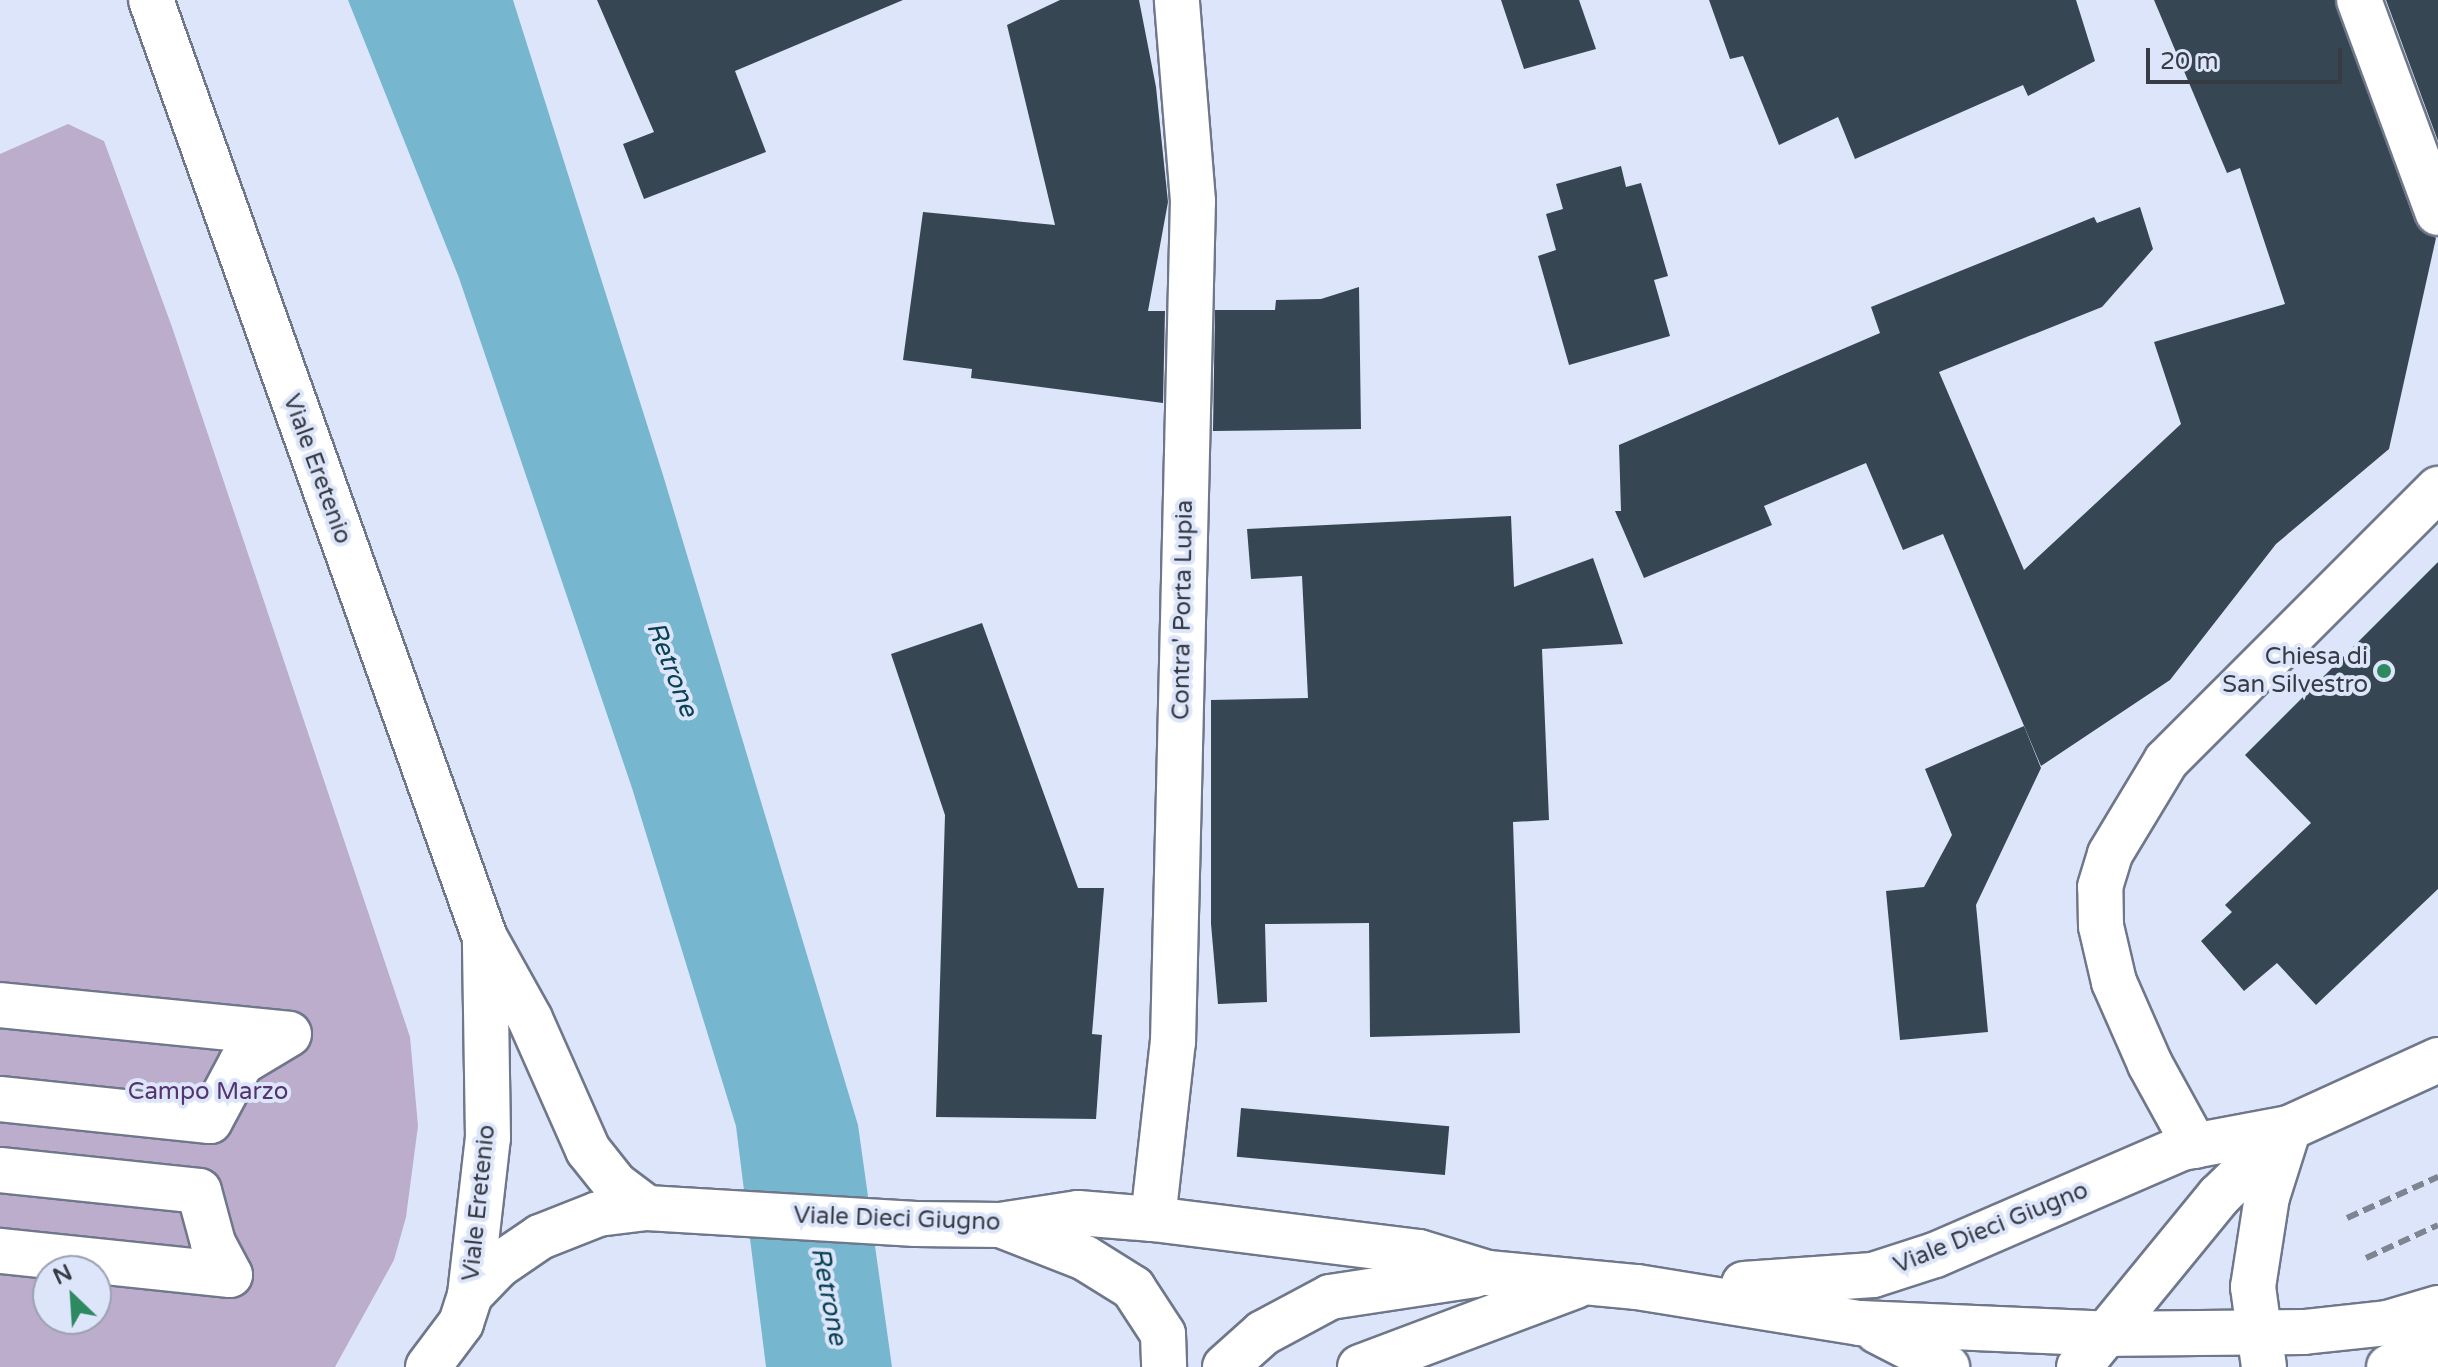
<!DOCTYPE html>
<html>
<head>
<meta charset="utf-8">
<style>
	body { margin:0 }
	#map { position:relative; width:2438px; height:1367px; overflow:hidden; background:#dce5fa; font-family:"Varela Round",sans-serif }
	div>[style] { position:absolute }
	[style*='--x'] { left:calc(var(--x)*1px); top:calc(var(--y)*1px); width:calc(var(--w)*1px); rotate:calc(var(--a)*1deg) }
	.green>* { inset:0; background:#bdadcc }
	.water>* { inset:0; background:#76b6ce }
	.building>* { inset:0; background:#364653; transform-origin:0 0 }
	.roads { filter:drop-shadow(2px 0 #6f778a) drop-shadow(-2px 0 #6f778a) drop-shadow(0 2px #6f778a) drop-shadow(0 -2px #6f778a) }
	.street>* { height:44px; margin:-22px; padding:0 22px; transform-origin:22px; border-radius:22px; background:#fff }
	.secondary>* { height:44px; margin:-22px; padding:0 22px; transform-origin:22px; border-radius:22px; background:#fff }
	.rail>* { height:6px; margin-top:-3px; transform-origin:0; background:repeating-linear-gradient(90deg,#7e8492 0 12px,transparent 0 18px) }
	.dots>* { width:22px; height:22px; translate:-50% -50%; box-sizing:border-box; border:4px solid #dce5fa; border-radius:50% }
	span { translate:-50% -50%; white-space:nowrap; text-align:center; line-height:1.15; -webkit-text-stroke:8px #dce5fa; paint-order:stroke }
	.street-label { font-size:24px; color:#373b43 }
	.poi-label { font-size:24px; color:#373b43 }
	.right { translate:-100% -50%; text-align:right }
	.park-label { font-size:24px; color:#55336f }
	.water-label { font-size:26px; color:#084253; font-style:italic }
	.north { position:absolute; left:32px; top:1255px; width:80px; height:80px; box-sizing:border-box; background:#dce5fa; border:2px solid #9aa1b1; border-radius:50%; rotate:335deg; font-size:22px; font-weight:700; line-height:32px; text-align:center; color:#373b43 }
	.north::after { content:''; display:block; margin:auto; width:28px; height:36px; background:#2c8960; clip-path:polygon(50% 0,100% 100%,50% 72%,0 100%) }
	.scale { position:absolute; left:2146px; top:48px; width:196px; height:36px; box-sizing:border-box; border:4px solid #373b43; border-top:0; padding-left:10px; font-size:24px; line-height:28px; white-space:nowrap; color:#373b43; -webkit-text-stroke:6px #dce5fa; paint-order:stroke }
</style>
</head>
<body>
<div id="map">
	<div class="green">
		<i style="clip-path:polygon(evenodd,68px 124px,104px 141px,172px 327px,410px 1037px,418px 1126px,406px 1217px,394px 1260px,335px 1367px,0 1367px,0 154px,68px 124px,48px 1271px,96px 1271px,96px 1319px,48px 1319px,48px 1271px)"></i>
	</div>
	<div class="water">
		<i style="clip-path:polygon(348px 0,513px 0,663px 475px,858px 1125px,892px 1367px,766px 1367px,736px 1126px,632px 788px,459px 278px)"></i>
	</div>
	<div class="building">
		<i style="clip-path:polygon(597px 0,903px 0,735px 71px,766px 152px,644px 199px,623px 144px,654px 132px)"></i>
		<i style="clip-path:polygon(1060px 0,1139px 0,1156px 87px,1168px 202px,1148px 311px,1165px 311px,1163px 403px,971px 378px,972px 369px,903px 360px,923px 212px,1055px 225px,1007px 25px)"></i>
		<i style="clip-path:polygon(1501px 0,1579px 0,1596px 49px,1524px 69px)"></i>
		<i style="clip-path:polygon(1709px 0,2076px 0,2095px 61px,2028px 96px,2023px 85px,1855px 159px,1838px 117px,1779px 145px,1743px 56px,1730px 59px)"></i>
		<i style="clip-path:polygon(2154px 0,2335px 0,2415px 222px,2436px 238px,2389px 449px,2276px 544px,2170px 680px,2041px 766px,1943px 534px,1903px 550px,1866px 463px,1764px 506px,1772px 525px,1644px 578px,1615px 511px,1621px 511px,1619px 445px,1880px 333px,1871px 307px,2094px 217px,2097px 223px,2140px 207px,2153px 249px,2102px 307px,1939px 372px,2024px 570px,2181px 424px,2154px 342px,2285px 304px,2240px 168px,2227px 173px)"></i>
		<i style="clip-path:polygon(2386px 0,2438px 0,2438px 141px)"></i>
		<i style="clip-path:polygon(1621px 166px,1626px 187px,1641px 183px,1668px 276px,1654px 280px,1670px 336px,1569px 365px,1538px 256px,1556px 250px,1546px 214px,1563px 209px,1556px 184px)"></i>
		<i style="clip-path:polygon(1359px 287px,1361px 429px,1213px 431px,1215px 310px,1275px 310px,1276px 300px,1321px 299px)"></i>
		<i style="clip-path:polygon(1511px 516px,1514px 587px,1593px 558px,1623px 644px,1542px 649px,1549px 820px,1513px 822px,1520px 1033px,1370px 1037px,1369px 923px,1265px 924px,1267px 1002px,1218px 1004px,1211px 924px,1211px 700px,1308px 698px,1302px 576px,1251px 579px,1247px 529px)"></i>
		<i style="clip-path:polygon(2438px 562px,2438px 889px,2316px 1005px,2277px 963px,2244px 991px,2201px 941px,2232px 912px,2225px 905px,2311px 823px,2245px 755px)"></i>
		<i style="clip-path:polygon(982px 623px,1078px 888px,1104px 888px,1092px 1034px,1102px 1035px,1096px 1119px,936px 1117px,945px 815px,891px 654px)"></i>
		<i style="clip-path:polygon(2024px 726px,2041px 768px,1976px 905px,1988px 1032px,1900px 1040px,1886px 891px,1924px 887px,1952px 835px,1925px 769px)"></i>
		<i style="left:1241px;top:1108px;width:209px;height:49px;rotate:5deg"></i>
	</div>
	<div class="roads">
		<div class="street">
			<i style="--x:151;--y:0;--w:996;--a:70.4"></i>
			<i style="--x:485;--y:938;--w:93;--a:60.9"></i>
			<i style="--x:530;--y:1019;--w:143;--a:66.1"></i>
			<i style="--x:588;--y:1150;--w:43;--a:51.5"></i>
			<i style="--x:615;--y:1184;--w:40;--a:37"></i>
			<i style="--x:2359;--y:0;--w:227;--a:69.7"></i>
			<i style="--x:0;--y:1005;--w:290;--a:5.7"></i>
			<i style="--x:0;--y:1099;--w:211;--a:6"></i>
			<i style="--x:210;--y:1121;--w:66;--a:-61.9"></i>
			<i style="--x:241;--y:1063;--w:56;--a:-31.1"></i>
			<i style="--x:2195;--y:1146;--w:94;--a:-118.8"></i>
			<i style="--x:2150;--y:1064;--w:90;--a:-113.7"></i>
			<i style="--x:2114;--y:982;--w:57;--a:-103.1"></i>
			<i style="--x:2101;--y:926;--w:39;--a:-91"></i>
			<i style="--x:2100;--y:887;--w:34;--a:-73"></i>
			<i style="--x:2110;--y:854;--w:109;--a:-58.9"></i>
			<i style="--x:2166;--y:761;--w:385;--a:-45"></i>
			<i style="--x:0;--y:1170;--w:200;--a:6"></i>
			<i style="--x:199;--y:1191;--w:54;--a:74.9"></i>
			<i style="--x:213;--y:1243;--w:36;--a:62"></i>
			<i style="--x:230;--y:1275;--w:231;--a:-174"></i>
			<i style="--x:1153;--y:1219;--w:178;--a:-83.6"></i>
			<i style="--x:1173;--y:1042;--w:841;--a:-88.64"></i>
			<i style="--x:1193;--y:201;--w:202;--a:-94.6"></i>
			<i style="--x:470;--y:1295;--w:158;--a:-83.5"></i>
			<i style="--x:488;--y:1138;--w:198;--a:-90.9"></i>
		</div>
		<div class="secondary">
			<i style="--x:1003;--y:1226;--w:88;--a:21.3"></i>
			<i style="--x:1085;--y:1258;--w:57;--a:32"></i>
			<i style="--x:1133;--y:1288;--w:55;--a:56.9"></i>
			<i style="--x:1163;--y:1334;--w:33;--a:88"></i>
			<i style="--x:1744;--y:1284;--w:129;--a:-4"></i>
			<i style="--x:1873;--y:1275;--w:65;--a:-17.9"></i>
			<i style="--x:1935;--y:1255;--w:269;--a:-23.4"></i>
			<i style="--x:2182;--y:1148;--w:109;--a:-10.6"></i>
			<i style="--x:1877;--y:1331;--w:79;--a:27.2"></i>
			<i style="--x:428;--y:1367;--w:55;--a:-53.1"></i>
			<i style="--x:461;--y:1323;--w:29;--a:-72"></i>
			<i style="--x:470;--y:1295;--w:42;--a:-46"></i>
			<i style="--x:499;--y:1265;--w:50;--a:-34.3"></i>
			<i style="--x:540;--y:1237;--w:62;--a:-21.6"></i>
			<i style="--x:598;--y:1214;--w:49;--a:-7"></i>
			<i style="--x:647;--y:1208;--w:269;--a:3.4"></i>
			<i style="--x:916;--y:1224;--w:84;--a:0.7"></i>
			<i style="--x:1000;--y:1225;--w:79;--a:-8.7"></i>
			<i style="--x:1078;--y:1213;--w:75;--a:4.6"></i>
			<i style="--x:1153;--y:1219;--w:268;--a:7.1"></i>
			<i style="--x:1419;--y:1252;--w:72;--a:16.9"></i>
			<i style="--x:1488;--y:1273;--w:150;--a:5.4"></i>
			<i style="--x:1637;--y:1287;--w:226;--a:9.2"></i>
			<i style="--x:1860;--y:1323;--w:248;--a:2.5"></i>
			<i style="--x:2108;--y:1334;--w:196;--a:-0.6"></i>
			<i style="--x:2304;--y:1332;--w:83;--a:-6.2"></i>
			<i style="--x:2387;--y:1323;--w:53;--a:-16.4"></i>
			<i style="--x:1225;--y:1367;--w:51;--a:-41.8"></i>
			<i style="--x:1263;--y:1333;--w:76;--a:-28.2"></i>
			<i style="--x:1330;--y:1297;--w:147;--a:-8.6"></i>
			<i style="--x:1360;--y:1367;--w:230;--a:-20.6"></i>
			<i style="--x:2079;--y:1367;--w:221;--a:-50.7"></i>
			<i style="--x:2219;--y:1196;--w:98;--a:-44.2"></i>
			<i style="--x:2289;--y:1128;--w:164;--a:-24.5"></i>
			<i style="--x:2264;--y:1367;--w:81;--a:-97.8"></i>
			<i style="--x:2253;--y:1287;--w:91;--a:-81.2"></i>
			<i style="--x:2267;--y:1197;--w:66;--a:-72.4"></i>
			<i style="--x:2389;--y:1367;--w:55;--a:-26.1"></i>
		</div>
	</div>
	<div class="rail">
		<i style="--x:2347;--y:1218;--w:100;--a:-24.3"></i>
		<i style="--x:2366;--y:1258;--w:79;--a:-24.6"></i>
	</div>
	<div class="dots">
		<i style="left:2384px;top:671px;background:#2c8960"></i>
	</div>
	<div class="street-label">
		<span style="left:317px;top:469px;rotate:70deg">Viale Eretenio</span>
		<span style="left:1183px;top:610px;rotate:-89deg">Contra' Porta Lupia</span>
		<span style="left:479px;top:1203px;rotate:-84deg">Viale Eretenio</span>
		<span style="left:897px;top:1219px;rotate:2deg">Viale Dieci Giugno</span>
		<span style="left:1991px;top:1228px;rotate:-22deg">Viale Dieci Giugno</span>
	</div>
	<div class="poi-label">
		<span class="right" style="left:2368px;top:671px">Chiesa di<br>San Silvestro</span>
	</div>
	<div class="park-label">
		<span style="left:208px;top:1092px">Campo Marzo</span>
	</div>
	<div class="water-label">
		<span style="left:672px;top:669px;rotate:69deg">Retrone</span>
		<span style="left:829px;top:1296px;rotate:79deg">Retrone</span>
	</div>
	<div class="north">N</div>
	<div class="scale">20 m</div>
</div>
</body>
</html>
